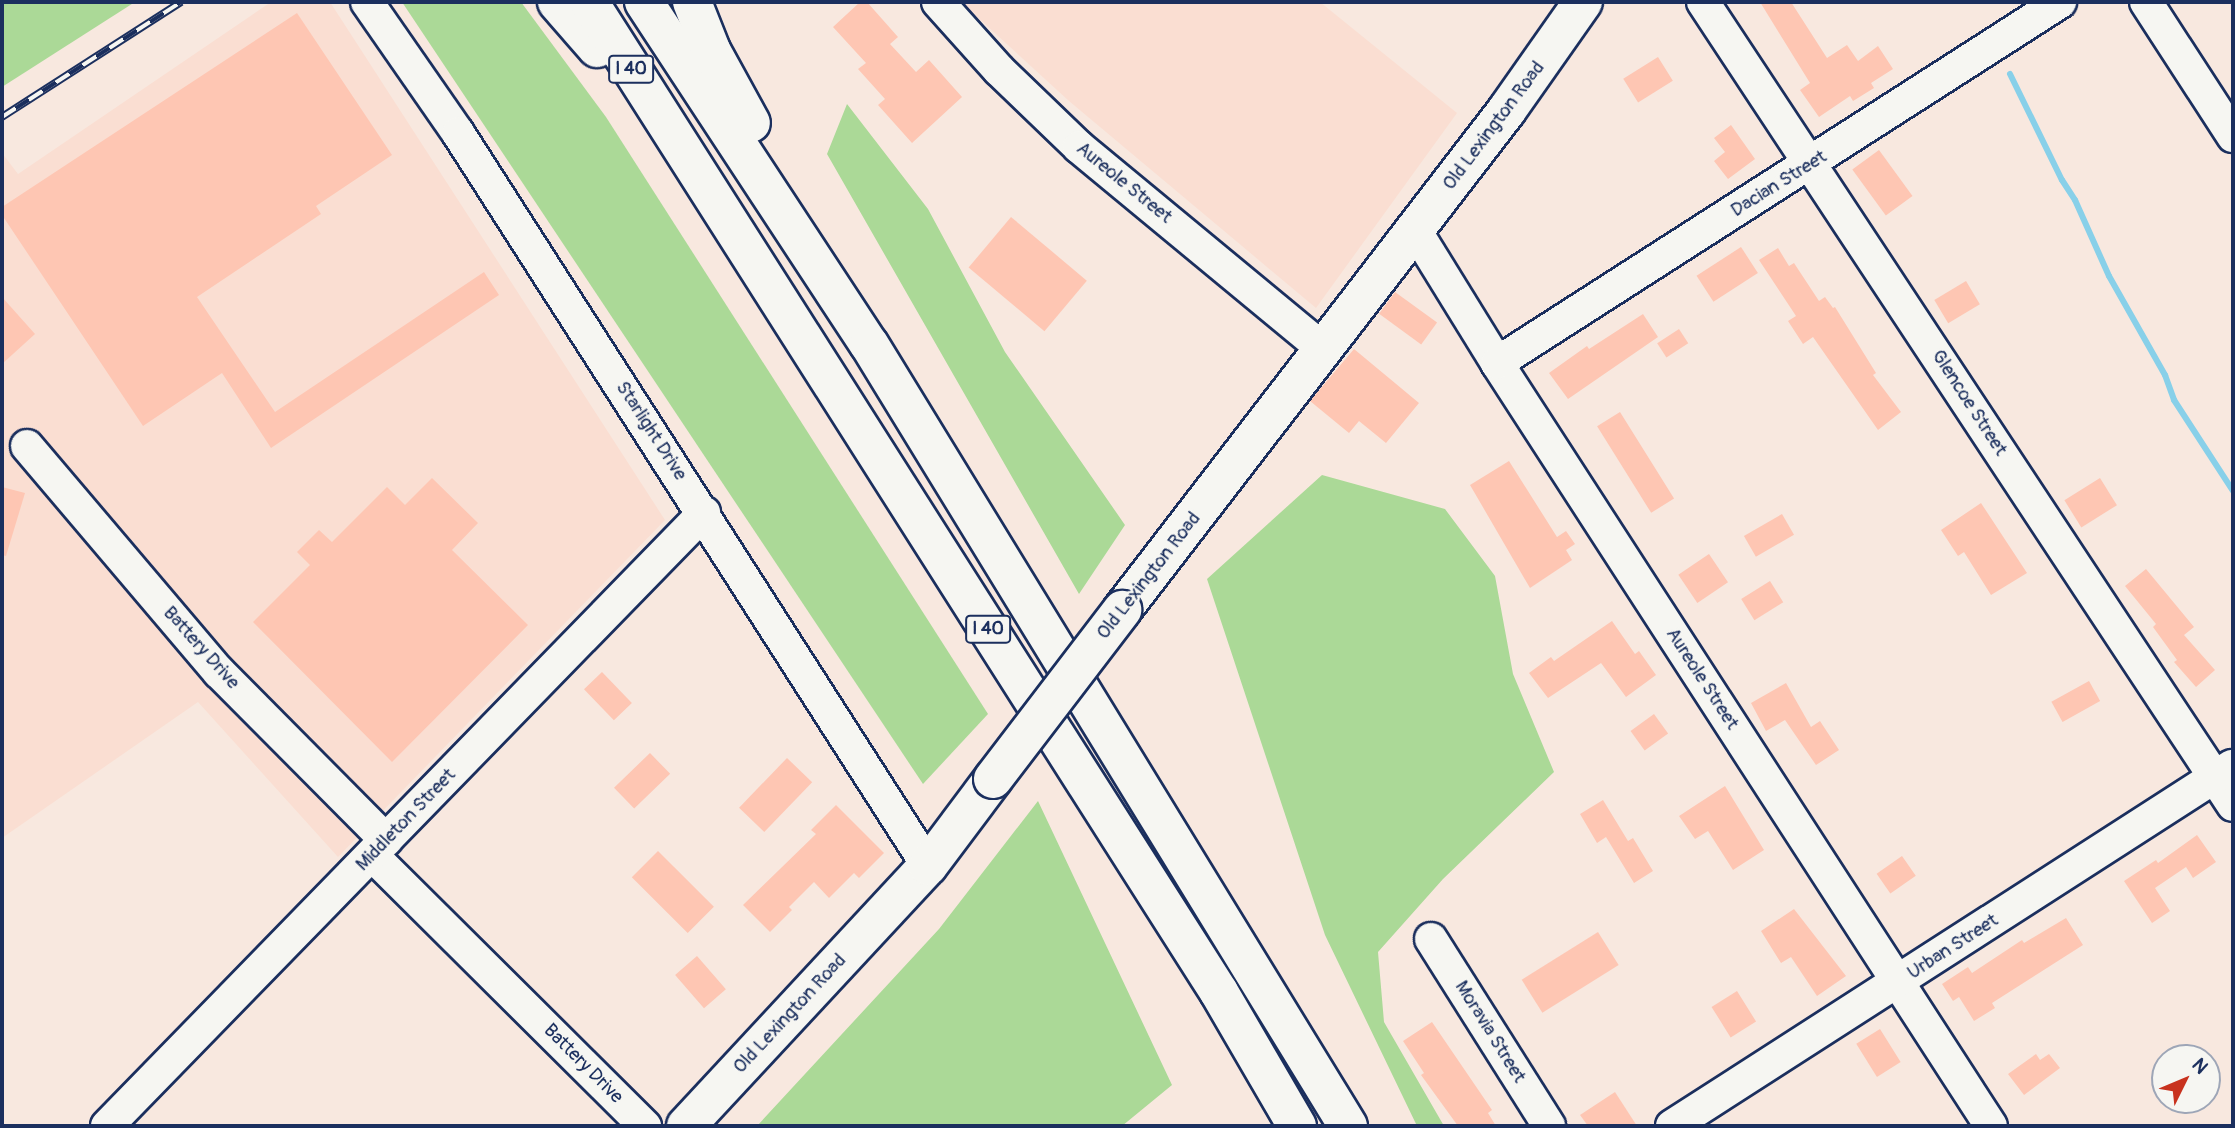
<!DOCTYPE html>
<html>
<head>
<meta charset="utf-8">
<style>
	body { margin:0 }
	#map { position:relative; width:2235px; height:1128px; overflow:hidden; background:#f8e8df; font-family:Pangolin,sans-serif }
	div>[style] { position:absolute }
	[style*='--x'] { left:calc(var(--x)*1px); top:calc(var(--y)*1px); width:calc(var(--w)*1px); rotate:calc(var(--a)*1deg) }
	.built>* { inset:0; background:#faded2 }
	.green>* { inset:0; background:#abd997 }
	.stream>* { height:6px; margin:-3px; padding:0 3px; transform-origin:3px; border-radius:3px; background:#88d0e9 }
	.building>* { inset:0; background:#fec6b3; transform-origin:0 0 }
	.roads { filter:drop-shadow(2px 0 #1b2f5e) drop-shadow(-2px 0 #1b2f5e) drop-shadow(0 2px #1b2f5e) drop-shadow(0 -2px #1b2f5e) }
	.minor>* { height:32px; margin:-16px; padding:0 16px; transform-origin:16px; border-radius:16px; background:#f6f6f2 }
	.major>* { height:38px; margin:-19px; padding:0 19px; transform-origin:19px; border-radius:19px; background:#f6f6f2 }
	.highway>* { height:38px; margin:-19px; padding:0 19px; transform-origin:19px; border-radius:19px; background:#f6f6f2 }
	.rail>* { height:8px; margin-top:-4px; transform-origin:0; background:repeating-linear-gradient(90deg,#f6f6f2 0 16px,#1b2f5e 0 32px); box-sizing:border-box; border-block:2px solid #1b2f5e }
	.bridges { filter:drop-shadow(2px 0 #1b2f5e) drop-shadow(-2px 0 #1b2f5e) drop-shadow(0 2px #1b2f5e) drop-shadow(0 -2px #1b2f5e) }
	.major-bridge>* { height:38px; margin:-19px; padding:0 19px; transform-origin:19px; border-radius:19px; background:#f6f6f2 }
	span { translate:-50% -50%; white-space:nowrap; text-align:center; line-height:1.15; -webkit-text-stroke:5px #f6f6f2; paint-order:stroke }
	.shield-label span { padding:2px 5px; background:#f6f6f2; border:2px solid; border-radius:5px; -webkit-text-stroke-width:0 }
	.shield-label { font-size:18px; color:#1b2f5e; font-weight:700 }
	.street-label { font-size:19px; color:#1b2f5e }
	.frame { position:absolute; inset:0; border:4px solid #1b2f5e; pointer-events:none }
	.north { position:absolute; left:2151px; top:1044px; width:70px; height:70px; box-sizing:border-box; background:#f6f6f2; border:2px solid #9ea6b7; border-radius:50%; rotate:47deg; font-size:19px; font-weight:700; line-height:28px; text-align:center; color:#1b2f5e }
	.north::after { content:''; display:block; margin:auto; width:24px; height:32px; background:#c8321e; clip-path:polygon(50% 0,100% 100%,50% 72%,0 100%) }
</style>
</head>
<body>
<div id="map">
	<div class="built">
		<i style="clip-path:polygon(271px 2px,330px 2px,665px 520px,338px 857px,198px 702px,2px 838px,2px 153px,18px 174px)"></i>
		<i style="clip-path:polygon(961px 2px,1320px 2px,1457px 113px,1316px 308px,1069px 101px)"></i>
	</div>
	<div class="green">
		<i style="clip-path:polygon(2px 2px,135px 2px,2px 87px)"></i>
		<i style="clip-path:polygon(402px 2px,521px 2px,606px 117px,988px 714px,923px 784px)"></i>
		<i style="clip-path:polygon(847px 104px,928px 209px,1005px 352px,1125px 525px,1079px 594px,827px 154px)"></i>
		<i style="clip-path:polygon(1322px 475px,1445px 509px,1495px 576px,1513px 674px,1554px 772px,1443px 879px,1378px 952px,1384px 1022px,1444px 1126px,1417px 1126px,1325px 935px,1207px 579px)"></i>
		<i style="clip-path:polygon(1038px 801px,1172px 1085px,1122px 1126px,757px 1126px,939px 929px)"></i>
	</div>
	<div class="stream">
		<i style="--x:2010;--y:74;--w:118;--a:63.9"></i>
		<i style="--x:2062;--y:180;--w:24;--a:57"></i>
		<i style="--x:2075;--y:200;--w:83;--a:65.9"></i>
		<i style="--x:2109;--y:276;--w:114;--a:60.5"></i>
		<i style="--x:2165;--y:375;--w:27;--a:70"></i>
		<i style="--x:2174;--y:400;--w:108;--a:57"></i>
	</div>
	<div class="building">
		<i style="clip-path:polygon(860px 2px,867px 2px,898px 37px,890px 44px,916px 72px,929px 60px,962px 97px,912px 143px,878px 105px,885px 99px,858px 69px,866px 63px,833px 27px)"></i>
		<i style="clip-path:polygon(1760px 2px,1791px 2px,1827px 58px,1847px 45px,1858px 61px,1878px 46px,1893px 69px,1871px 83px,1874px 88px,1853px 101px,1850px 96px,1819px 117px,1800px 90px,1810px 83px)"></i>
		<i style="clip-path:polygon(297px 13px,392px 155px,316px 206px,321px 214px,197px 297px,275px 412px,484px 272px,499px 295px,271px 448px,222px 373px,143px 426px,2px 215px,2px 207px)"></i>
		<i style="left:1658px;top:57px;width:28px;height:41px;rotate:58deg"></i>
		<i style="clip-path:polygon(1731px 125px,1755px 159px,1728px 179px,1714px 161px,1725px 152px,1714px 138px)"></i>
		<i style="left:1879px;top:150px;width:57px;height:33px;rotate:54deg"></i>
		<i style="left:1011px;top:217px;width:99px;height:66px;rotate:40deg"></i>
		<i style="left:1741px;top:247px;width:31px;height:53px;rotate:57deg"></i>
		<i style="clip-path:polygon(1778px 248px,1789px 266px,1794px 263px,1819px 301px,1825px 297px,1833px 308px,1835px 307px,1876px 373px,1873px 375px,1901px 412px,1878px 430px,1813px 337px,1803px 344px,1788px 321px,1796px 316px,1759px 260px)"></i>
		<i style="left:1966px;top:281px;width:27px;height:37px;rotate:59deg"></i>
		<i style="left:1395px;top:292px;width:52px;height:27px;rotate:36deg"></i>
		<i style="clip-path:polygon(2px 297px,35px 334px,2px 364px)"></i>
		<i style="clip-path:polygon(1643px 314px,1658px 337px,1568px 399px,1549px 373px,1587px 346px,1589px 349px)"></i>
		<i style="left:1679px;top:329px;width:17px;height:26px;rotate:57deg"></i>
		<i style="clip-path:polygon(1354px 349px,1419px 403px,1386px 443px,1359px 421px,1349px 433px,1310px 401px)"></i>
		<i style="left:1620px;top:412px;width:102px;height:27px;rotate:58deg"></i>
		<i style="clip-path:polygon(1509px 461px,1557px 537px,1566px 531px,1575px 544px,1566px 550px,1572px 560px,1530px 588px,1470px 485px)"></i>
		<i style="clip-path:polygon(432px 478px,478px 523px,452px 550px,528px 625px,392px 762px,253px 622px,310px 565px,297px 552px,319px 530px,332px 542px,387px 487px,405px 505px)"></i>
		<i style="left:2100px;top:478px;width:32px;height:42px;rotate:58deg"></i>
		<i style="clip-path:polygon(2px 487px,25px 493px,6px 556px,2px 555px)"></i>
		<i style="clip-path:polygon(1981px 503px,2027px 573px,1991px 595px,1964px 552px,1958px 556px,1941px 530px)"></i>
		<i style="left:1782px;top:514px;width:24px;height:44px;rotate:60deg"></i>
		<i style="left:1709px;top:554px;width:34px;height:37px;rotate:56deg"></i>
		<i style="clip-path:polygon(2146px 569px,2194px 627px,2184px 635px,2215px 670px,2196px 687px,2174px 662px,2177px 660px,2153px 627px,2156px 624px,2125px 586px)"></i>
		<i style="left:1770px;top:581px;width:25px;height:34px;rotate:58deg"></i>
		<i style="clip-path:polygon(1612px 621px,1635px 654px,1639px 651px,1656px 675px,1626px 697px,1601px 663px,1548px 698px,1529px 673px,1551px 657px,1554px 661px)"></i>
		<i style="left:602px;top:672px;width:43px;height:25px;rotate:46deg"></i>
		<i style="left:2089px;top:681px;width:23px;height:43px;rotate:61deg"></i>
		<i style="clip-path:polygon(1786px 683px,1811px 727px,1820px 721px,1839px 750px,1816px 765px,1785px 720px,1766px 731px,1751px 703px)"></i>
		<i style="left:1654px;top:714px;width:24px;height:29px;rotate:54deg"></i>
		<i style="left:650px;top:753px;width:29px;height:50px;rotate:46deg"></i>
		<i style="left:787px;top:758px;width:35px;height:69px;rotate:44deg"></i>
		<i style="clip-path:polygon(1725px 786px,1764px 850px,1733px 870px,1708px 831px,1695px 839px,1679px 816px)"></i>
		<i style="clip-path:polygon(1603px 800px,1628px 841px,1633px 838px,1653px 871px,1634px 883px,1606px 837px,1597px 843px,1580px 814px)"></i>
		<i style="clip-path:polygon(836px 805px,884px 853px,859px 878px,854px 873px,829px 898px,814px 882px,789px 907px,792px 910px,770px 932px,743px 905px,816px 834px,811px 830px)"></i>
		<i style="clip-path:polygon(2197px 835px,2216px 862px,2193px 878px,2186px 867px,2155px 888px,2170px 911px,2152px 923px,2124px 881px,2156px 860px,2158px 863px)"></i>
		<i style="left:658px;top:851px;width:79px;height:37px;rotate:45deg"></i>
		<i style="left:1902px;top:856px;width:24px;height:31px;rotate:55deg"></i>
		<i style="clip-path:polygon(1794px 909px,1846px 976px,1817px 996px,1791px 957px,1781px 963px,1761px 931px)"></i>
		<i style="clip-path:polygon(2066px 918px,2083px 945px,1992px 1003px,1995px 1008px,1974px 1021px,1959px 997px,1953px 1001px,1942px 984px,1968px 967px,1972px 973px,2022px 940px,2024px 943px)"></i>
		<i style="left:1598px;top:932px;width:39px;height:90px;rotate:58deg"></i>
		<i style="left:697px;top:956px;width:44px;height:29px;rotate:49deg"></i>
		<i style="left:1737px;top:991px;width:36px;height:30px;rotate:58deg"></i>
		<i style="clip-path:polygon(1432px 1022px,1492px 1110px,1488px 1113px,1496px 1126px,1458px 1126px,1421px 1075px,1424px 1073px,1403px 1041px)"></i>
		<i style="left:1880px;top:1029px;width:39px;height:28px;rotate:58deg"></i>
		<i style="clip-path:polygon(2036px 1054px,2040px 1060px,2049px 1054px,2060px 1068px,2024px 1095px,2008px 1074px)"></i>
		<i style="clip-path:polygon(1615px 1092px,1637px 1126px,1588px 1126px,1580px 1115px)"></i>
	</div>
	<div class="roads">
		<div class="minor">
			<i style="--x:367;--y:2;--w:160;--a:55.2"></i>
			<i style="--x:458;--y:133;--w:871;--a:57.33"></i>
			<i style="--x:938;--y:2;--w:91;--a:48.1"></i>
			<i style="--x:999;--y:70;--w:111;--a:43.9"></i>
			<i style="--x:1079;--y:147;--w:318;--a:39.6"></i>
			<i style="--x:1703;--y:2;--w:962;--a:56.57"></i>
			<i style="--x:2146;--y:2;--w:160;--a:57"></i>
			<i style="--x:1415;--y:230;--w:156;--a:58.3"></i>
			<i style="--x:1497;--y:363;--w:909;--a:57.08"></i>
			<i style="--x:1497;--y:363;--w:669;--a:-32.67"></i>
			<i style="--x:27;--y:446;--w:297;--a:49.7"></i>
			<i style="--x:219;--y:672;--w:237;--a:45.2"></i>
			<i style="--x:372;--y:855;--w:385;--a:44.8"></i>
			<i style="--x:1431;--y:939;--w:221;--a:57.7"></i>
			<i style="--x:107;--y:1126;--w:856;--a:-45.76"></i>
			<i style="--x:1672;--y:1126;--w:666;--a:-32.74"></i>
		</div>
		<div class="major">
			<i style="--x:1122;--y:610;--w:631;--a:-52.4"></i>
			<i style="--x:1507;--y:110;--w:132;--a:-54.9"></i>
			<i style="--x:686;--y:1126;--w:355;--a:-47.1"></i>
			<i style="--x:928;--y:866;--w:109;--a:-53.2"></i>
		</div>
		<div class="highway">
			<i style="--x:557;--y:2;--w:61;--a:49"></i>
			<i style="--x:589;--y:2;--w:1173;--a:57.53"></i>
			<i style="--x:1219;--y:992;--w:155;--a:59.8"></i>
			<i style="--x:644;--y:2;--w:409;--a:56.7"></i>
			<i style="--x:869;--y:344;--w:917;--a:58.51"></i>
			<i style="--x:692;--y:2;--w:52;--a:68.4"></i>
			<i style="--x:711;--y:50;--w:83;--a:61.3"></i>
		</div>
	</div>
	<div class="rail">
		<i style="--x:2;--y:117;--w:213;--a:-32.7"></i>
	</div>
	<div class="bridges">
		<div class="major-bridge">
			<i style="--x:993;--y:779;--w:213;--a:-52.6"></i>
		</div>
	</div>
	<div class="shield-label">
		<span style="left:631px;top:69px">I 40</span>
		<span style="left:988px;top:629px">I 40</span>
	</div>
	<div class="street-label">
		<span style="left:1494px;top:126px;rotate:-53deg">Old Lexington Road</span>
		<span style="left:1124px;top:183px;rotate:39deg">Aureole Street</span>
		<span style="left:1779px;top:184px;rotate:-32deg">Dacian Street</span>
		<span style="left:1969px;top:403px;rotate:57deg">Glencoe Street</span>
		<span style="left:651px;top:431px;rotate:57deg">Starlight Drive</span>
		<span style="left:1149px;top:576px;rotate:-52deg">Old Lexington Road</span>
		<span style="left:201px;top:648px;rotate:48deg">Battery Drive</span>
		<span style="left:1702px;top:679px;rotate:57deg">Aureole Street</span>
		<span style="left:406px;top:820px;rotate:-46deg">Middleton Street</span>
		<span style="left:1953px;top:947px;rotate:-33deg">Urban Street</span>
		<span style="left:790px;top:1014px;rotate:-47deg">Old Lexington Road</span>
		<span style="left:1490px;top:1032px;rotate:58deg">Moravia Street</span>
		<span style="left:583px;top:1064px;rotate:45deg">Battery Drive</span>
	</div>
	<div class="frame"></div>
	<div class="north">N</div>
</div>
</body>
</html>
